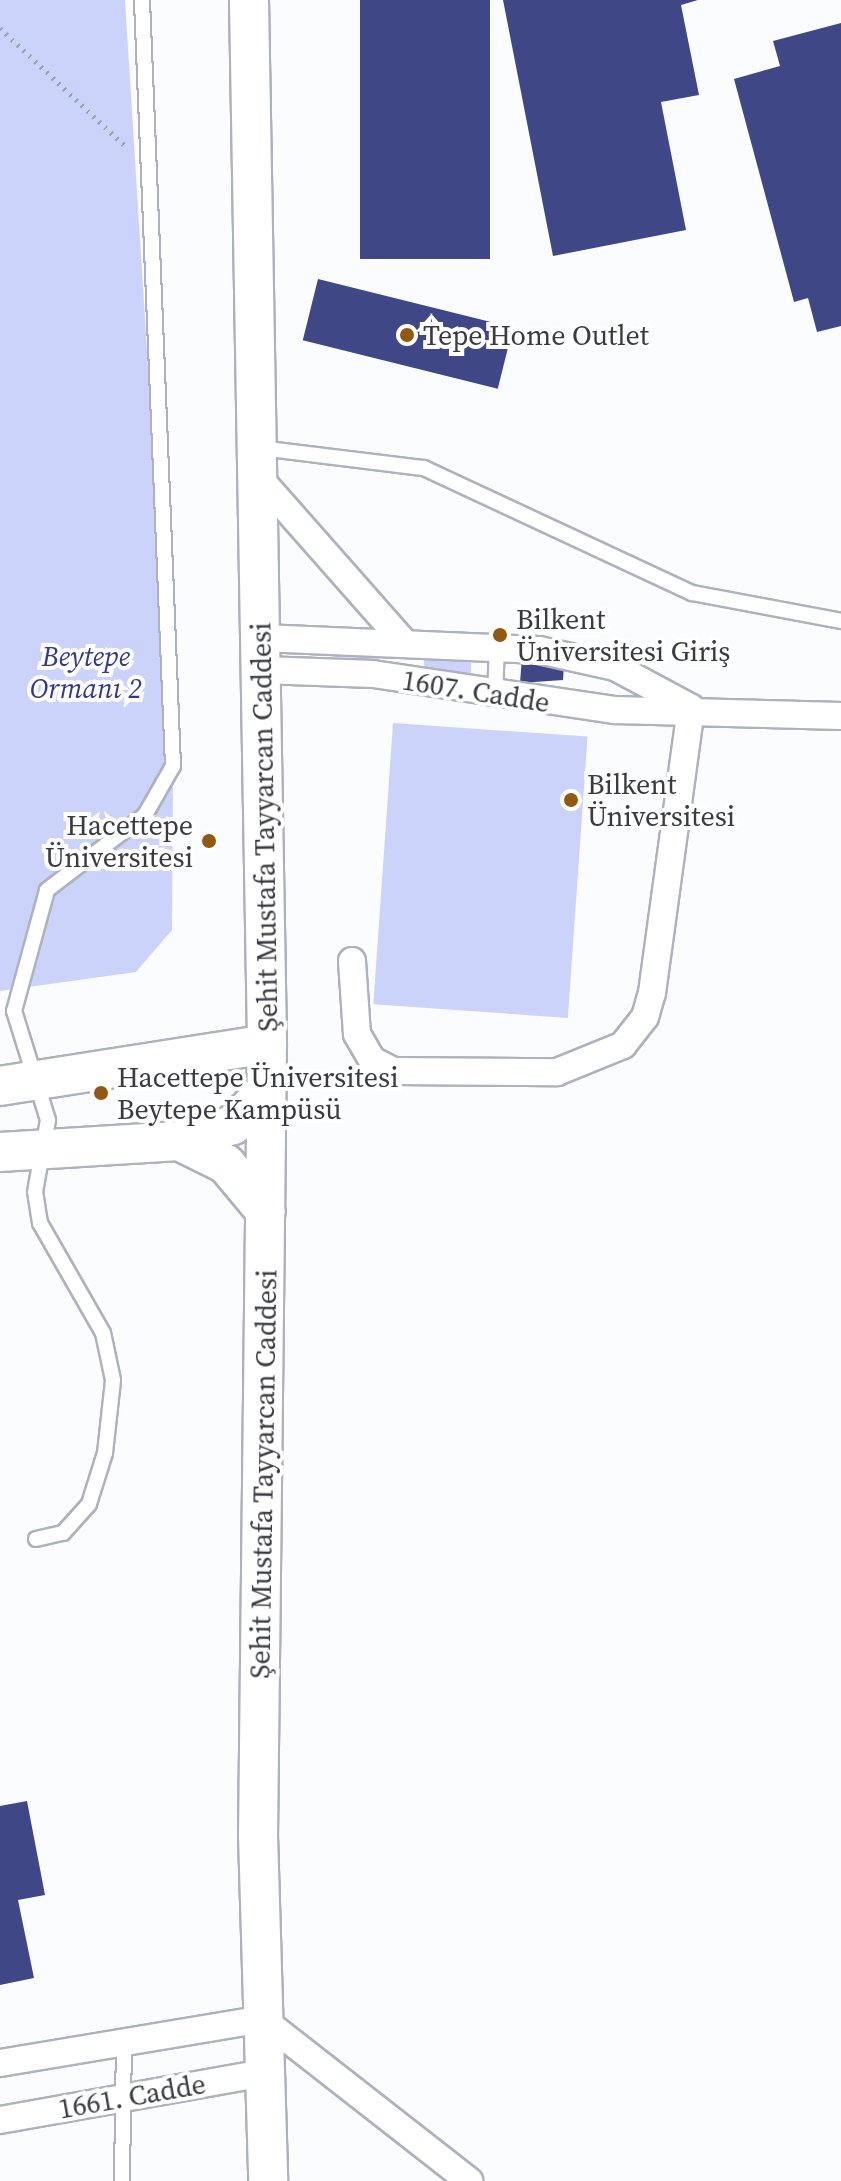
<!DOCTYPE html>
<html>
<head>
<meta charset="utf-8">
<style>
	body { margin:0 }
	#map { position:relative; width:841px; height:2181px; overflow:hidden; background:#fbfcfe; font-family:"Source Serif 4",serif }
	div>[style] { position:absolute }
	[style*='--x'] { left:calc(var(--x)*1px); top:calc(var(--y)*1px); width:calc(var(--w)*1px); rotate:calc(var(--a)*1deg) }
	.green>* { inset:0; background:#cbd3fb; transform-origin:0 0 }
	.building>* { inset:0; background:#3f4787; transform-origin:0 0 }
	.path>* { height:5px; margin-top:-2.5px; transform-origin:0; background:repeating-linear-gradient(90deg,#a1a2a6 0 2px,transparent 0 8px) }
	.roads { filter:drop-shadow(2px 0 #aeb1be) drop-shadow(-2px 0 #aeb1be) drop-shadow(0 2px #aeb1be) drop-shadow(0 -2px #aeb1be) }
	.lane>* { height:14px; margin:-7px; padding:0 7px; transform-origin:7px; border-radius:7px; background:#fff }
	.street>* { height:26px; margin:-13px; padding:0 13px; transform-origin:13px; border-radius:13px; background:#fff }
	.secondary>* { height:38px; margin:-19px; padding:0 19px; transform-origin:19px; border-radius:19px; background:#fff }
	.dots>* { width:22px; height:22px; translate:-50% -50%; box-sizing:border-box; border:4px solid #fff; border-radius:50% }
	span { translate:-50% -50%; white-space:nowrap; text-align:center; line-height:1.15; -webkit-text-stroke:8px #fff; paint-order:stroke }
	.poi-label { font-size:28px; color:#3a3b41 }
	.left { translate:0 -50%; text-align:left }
	.right { translate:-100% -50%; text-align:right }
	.park-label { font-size:28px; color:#34398c; font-style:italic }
	.street-label { font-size:28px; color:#3a3b41 }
</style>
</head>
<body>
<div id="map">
	<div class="green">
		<i style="clip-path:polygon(0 0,125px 0,173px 766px,172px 930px,136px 972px,0 991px)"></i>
		<i style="clip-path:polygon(300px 653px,383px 655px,376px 661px)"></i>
		<i style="clip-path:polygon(423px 656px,471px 659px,471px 678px,425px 670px)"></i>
		<i style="left:393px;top:723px;width:195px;height:282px;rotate:4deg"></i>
	</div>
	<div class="building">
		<i style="left:360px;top:0;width:130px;height:259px"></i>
		<i style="clip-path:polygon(503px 0,698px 0,681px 5px,699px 95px,661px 102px,686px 230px,553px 256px)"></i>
		<i style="clip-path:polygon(841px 23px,841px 326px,817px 332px,808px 298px,794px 302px,734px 79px,780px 66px,773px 41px)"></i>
		<i style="left:318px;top:279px;width:201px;height:63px;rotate:14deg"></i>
		<i style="clip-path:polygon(522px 657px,564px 666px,563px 680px,520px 683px)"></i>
		<i style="clip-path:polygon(27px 1801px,45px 1895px,18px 1900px,34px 1978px,0 1985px,0 1806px)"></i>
	</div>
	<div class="path">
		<i style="--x:0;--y:28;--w:170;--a:43.3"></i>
	</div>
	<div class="roads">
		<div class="lane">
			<i style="--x:260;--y:448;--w:165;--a:7"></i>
			<i style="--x:424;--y:468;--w:296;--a:25"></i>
			<i style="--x:692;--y:593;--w:152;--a:10.6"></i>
			<i style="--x:495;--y:697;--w:51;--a:-87.8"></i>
			<i style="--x:36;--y:1539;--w:28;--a:-13"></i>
			<i style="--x:63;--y:1533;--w:39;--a:-48"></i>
			<i style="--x:89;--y:1504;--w:53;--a:-72.6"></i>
			<i style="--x:105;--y:1453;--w:73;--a:-83.7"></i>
			<i style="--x:113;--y:1380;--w:48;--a:-102"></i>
			<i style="--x:103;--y:1333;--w:127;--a:-119.8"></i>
			<i style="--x:40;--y:1223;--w:31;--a:-99"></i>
			<i style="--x:35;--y:1192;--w:73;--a:-79.8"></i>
			<i style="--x:48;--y:1120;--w:114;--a:-107.3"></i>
			<i style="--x:14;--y:1011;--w:125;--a:-74.7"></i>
			<i style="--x:47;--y:890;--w:123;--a:-37.4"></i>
			<i style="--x:145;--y:815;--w:56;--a:-60.3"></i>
			<i style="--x:173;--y:766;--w:767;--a:-92.32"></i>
			<i style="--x:122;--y:2181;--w:140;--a:-89.2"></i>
		</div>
		<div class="street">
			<i style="--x:260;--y:479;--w:215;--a:48.6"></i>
			<i style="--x:262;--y:638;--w:277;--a:2.5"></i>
			<i style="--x:539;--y:650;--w:78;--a:12.6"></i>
			<i style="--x:615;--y:667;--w:83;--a:28.1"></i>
			<i style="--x:262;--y:670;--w:111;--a:2.1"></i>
			<i style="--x:373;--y:674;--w:245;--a:8.5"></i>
			<i style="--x:615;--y:710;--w:226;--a:1.5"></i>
			<i style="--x:352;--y:961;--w:73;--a:86.1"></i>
			<i style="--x:357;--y:1034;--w:30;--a:60"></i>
			<i style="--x:372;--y:1060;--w:25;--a:27"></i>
			<i style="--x:394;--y:1071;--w:163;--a:0.4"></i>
			<i style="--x:557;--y:1072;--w:71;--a:-22.2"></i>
			<i style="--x:623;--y:1045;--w:36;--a:-52"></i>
			<i style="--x:645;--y:1017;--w:25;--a:-74"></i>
			<i style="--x:652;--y:993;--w:288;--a:-82.2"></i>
			<i style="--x:0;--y:2063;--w:266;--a:-9.5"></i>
			<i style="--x:262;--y:2019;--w:263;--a:38"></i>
			<i style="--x:0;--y:2120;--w:267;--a:-10.1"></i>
		</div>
		<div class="secondary">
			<i style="--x:249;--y:0;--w:1044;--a:89.01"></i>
			<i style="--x:267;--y:1044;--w:791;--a:90.65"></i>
			<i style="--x:258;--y:1835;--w:346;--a:88.3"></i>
			<i style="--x:0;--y:1086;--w:270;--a:-8.9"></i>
			<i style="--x:179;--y:1141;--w:56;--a:-16.5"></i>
			<i style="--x:233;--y:1125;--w:46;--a:-45.9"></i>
			<i style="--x:0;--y:1152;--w:179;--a:-3.5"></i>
			<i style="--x:179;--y:1141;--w:52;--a:26.1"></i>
			<i style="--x:226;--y:1164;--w:62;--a:50.2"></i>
		</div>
	</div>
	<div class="dots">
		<i style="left:407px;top:335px;background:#915911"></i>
		<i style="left:500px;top:635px;background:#915911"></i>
		<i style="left:571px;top:800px;background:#915911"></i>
		<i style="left:209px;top:841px;background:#915911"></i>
		<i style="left:101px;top:1093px;background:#915911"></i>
	</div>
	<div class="poi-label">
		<span class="left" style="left:423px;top:335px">Tepe Home Outlet</span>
		<span class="left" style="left:516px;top:635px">Bilkent<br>Üniversitesi Giriş</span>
		<span class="left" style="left:587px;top:800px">Bilkent<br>Üniversitesi</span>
		<span class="right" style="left:193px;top:841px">Hacettepe<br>Üniversitesi</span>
		<span class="left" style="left:117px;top:1093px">Hacettepe Üniversitesi<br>Beytepe Kampüsü</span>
	</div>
	<div class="park-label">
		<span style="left:86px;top:672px">Beytepe<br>Ormanı 2</span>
	</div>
	<div class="street-label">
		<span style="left:476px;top:691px;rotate:9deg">1607. Cadde</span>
		<span style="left:264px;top:827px;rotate:-91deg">Şehit Mustafa Tayyarcan Caddesi</span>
		<span style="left:263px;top:1474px;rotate:-89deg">Şehit Mustafa Tayyarcan Caddesi</span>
		<span style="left:132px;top:2096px;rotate:-10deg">1661. Cadde</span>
	</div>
</div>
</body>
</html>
